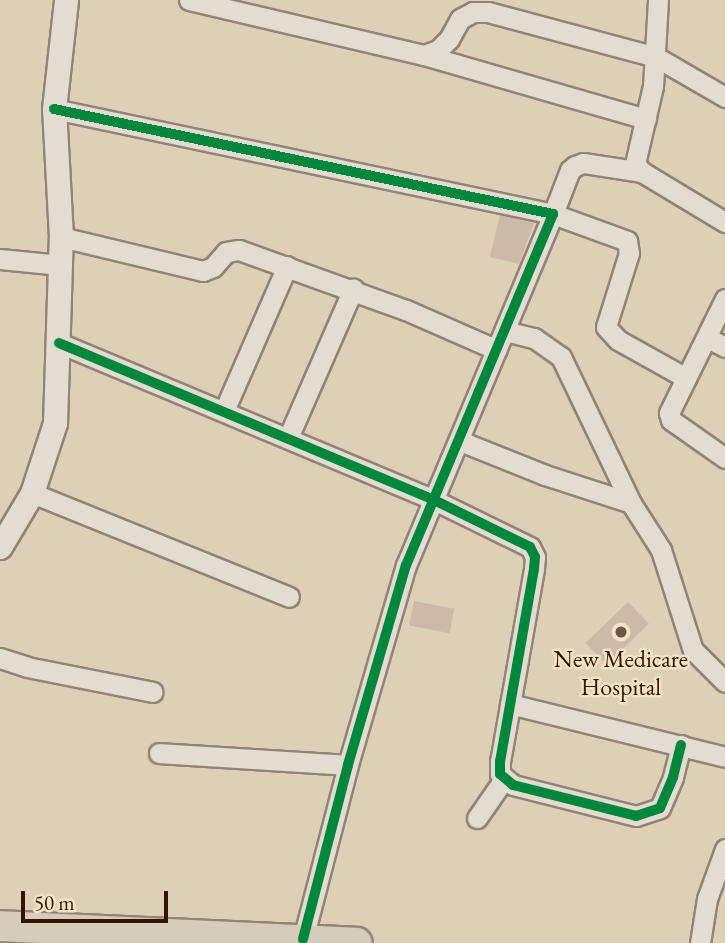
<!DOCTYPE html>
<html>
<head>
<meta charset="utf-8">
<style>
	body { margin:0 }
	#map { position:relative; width:725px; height:943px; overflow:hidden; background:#decfb7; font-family:"EB Garamond",serif }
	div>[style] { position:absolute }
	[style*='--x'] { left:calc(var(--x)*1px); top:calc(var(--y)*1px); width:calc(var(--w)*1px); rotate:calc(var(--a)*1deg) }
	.building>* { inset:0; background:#cdb9a8; transform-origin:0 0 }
	.roads { filter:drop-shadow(2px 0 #918476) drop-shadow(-2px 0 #918476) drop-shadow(0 2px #918476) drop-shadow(0 -2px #918476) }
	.minor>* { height:19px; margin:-9.5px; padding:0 9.5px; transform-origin:9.5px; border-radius:9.5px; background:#e3dcd0 }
	.tertiary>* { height:23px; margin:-11.5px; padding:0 11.5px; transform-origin:11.5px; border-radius:11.5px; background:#e3dcd0 }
	.primary>* { height:30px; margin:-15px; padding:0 15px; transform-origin:15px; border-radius:15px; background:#d7ccbc }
	.cycleway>* { height:10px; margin:-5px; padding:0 5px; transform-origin:5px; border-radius:5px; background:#00873e }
	.dots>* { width:19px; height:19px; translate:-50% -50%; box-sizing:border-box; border:4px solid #f3e2c6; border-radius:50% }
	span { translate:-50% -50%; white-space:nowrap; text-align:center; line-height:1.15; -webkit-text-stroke:5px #f3e2c6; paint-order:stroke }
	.poi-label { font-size:24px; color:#351307 }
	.scale { position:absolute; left:21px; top:891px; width:147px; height:32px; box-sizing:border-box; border:4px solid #351307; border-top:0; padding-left:9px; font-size:21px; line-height:24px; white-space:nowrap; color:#351307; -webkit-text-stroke:5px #f3e2c6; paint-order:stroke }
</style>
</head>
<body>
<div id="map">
	<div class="building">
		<i style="clip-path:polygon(500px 215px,534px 223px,519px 264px,490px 257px)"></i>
		<i style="left:414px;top:601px;width:41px;height:25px;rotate:11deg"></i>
		<i style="left:628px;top:602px;width:30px;height:59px;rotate:46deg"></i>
	</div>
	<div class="roads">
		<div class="minor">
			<i style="--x:189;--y:0;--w:241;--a:13.2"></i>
			<i style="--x:424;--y:55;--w:15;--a:-20"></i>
			<i style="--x:438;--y:50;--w:16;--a:-45"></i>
			<i style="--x:449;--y:39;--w:23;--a:-61"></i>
			<i style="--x:460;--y:19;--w:15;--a:-28"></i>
			<i style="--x:473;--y:12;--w:15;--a:0"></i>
			<i style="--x:488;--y:12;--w:174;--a:15"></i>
			<i style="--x:656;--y:57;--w:80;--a:30.1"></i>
			<i style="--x:658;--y:0;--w:86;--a:93.3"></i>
			<i style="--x:653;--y:86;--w:80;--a:103"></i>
			<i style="--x:635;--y:164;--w:11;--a:49"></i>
			<i style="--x:642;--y:172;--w:97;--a:31.1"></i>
			<i style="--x:424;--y:55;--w:231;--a:16.1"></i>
			<i style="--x:54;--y:109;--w:510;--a:11.88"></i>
			<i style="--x:553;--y:214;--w:381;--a:112.7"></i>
			<i style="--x:406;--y:565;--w:208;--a:106.2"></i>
			<i style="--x:348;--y:765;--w:180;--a:104.5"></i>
			<i style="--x:642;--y:172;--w:60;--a:-171.3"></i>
			<i style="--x:583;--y:163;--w:9;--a:159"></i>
			<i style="--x:575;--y:166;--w:6;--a:141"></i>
			<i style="--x:570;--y:170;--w:47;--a:111.1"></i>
			<i style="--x:553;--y:214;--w:79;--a:20"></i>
			<i style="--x:627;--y:241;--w:12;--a:81"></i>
			<i style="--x:629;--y:253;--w:77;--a:107.3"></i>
			<i style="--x:606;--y:327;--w:18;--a:47"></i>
			<i style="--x:618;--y:340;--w:78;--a:29.2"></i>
			<i style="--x:61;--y:237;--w:146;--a:13.5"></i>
			<i style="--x:203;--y:271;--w:11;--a:-22"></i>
			<i style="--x:213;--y:267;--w:20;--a:-49"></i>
			<i style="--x:226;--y:252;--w:13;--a:-9"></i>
			<i style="--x:239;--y:250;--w:177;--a:19.8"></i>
			<i style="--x:406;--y:310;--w:99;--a:23.7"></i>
			<i style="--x:0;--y:259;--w:61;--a:5.6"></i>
			<i style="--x:725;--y:299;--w:127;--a:116.2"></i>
			<i style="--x:669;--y:413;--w:7;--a:74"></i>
			<i style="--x:671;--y:420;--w:66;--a:35.1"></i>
			<i style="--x:505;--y:331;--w:30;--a:14"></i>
			<i style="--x:534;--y:338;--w:33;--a:35"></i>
			<i style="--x:561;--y:357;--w:162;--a:64.4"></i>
			<i style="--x:708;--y:338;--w:19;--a:28"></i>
			<i style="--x:59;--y:343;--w:407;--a:22.7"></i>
			<i style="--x:434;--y:500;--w:107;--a:26.1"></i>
			<i style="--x:530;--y:547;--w:11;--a:63"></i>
			<i style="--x:535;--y:557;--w:12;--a:95"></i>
			<i style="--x:534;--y:569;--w:195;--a:100"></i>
			<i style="--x:500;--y:761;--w:13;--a:90"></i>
			<i style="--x:500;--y:774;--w:17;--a:40"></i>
			<i style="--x:513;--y:785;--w:127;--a:14.1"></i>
			<i style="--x:636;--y:816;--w:25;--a:-18"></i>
			<i style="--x:660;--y:808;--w:34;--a:-67"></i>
			<i style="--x:673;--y:777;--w:33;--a:-76"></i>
			<i style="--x:224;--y:411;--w:158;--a:-66.5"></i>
			<i style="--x:288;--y:438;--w:163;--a:-66.4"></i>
			<i style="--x:460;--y:441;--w:92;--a:21.8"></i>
			<i style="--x:545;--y:475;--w:90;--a:18"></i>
			<i style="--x:631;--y:503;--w:56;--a:57.4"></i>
			<i style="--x:661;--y:550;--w:105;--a:72.3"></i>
			<i style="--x:693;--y:650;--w:45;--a:45"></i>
			<i style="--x:32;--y:493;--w:277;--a:22"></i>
			<i style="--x:0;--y:658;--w:28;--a:18"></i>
			<i style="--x:27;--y:667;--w:128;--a:11.2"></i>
			<i style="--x:510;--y:704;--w:221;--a:13.8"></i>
			<i style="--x:159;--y:753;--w:189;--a:3.6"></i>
			<i style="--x:477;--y:818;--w:47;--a:-55.3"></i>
			<i style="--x:700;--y:943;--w:45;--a:-81"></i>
			<i style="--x:707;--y:899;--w:53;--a:-70.2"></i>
		</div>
		<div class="tertiary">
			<i style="--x:0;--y:547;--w:63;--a:-59.3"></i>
			<i style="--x:32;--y:493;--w:74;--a:-71.8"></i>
			<i style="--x:55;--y:423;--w:186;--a:-88.2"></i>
			<i style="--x:61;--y:237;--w:128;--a:-93.1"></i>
			<i style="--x:54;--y:109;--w:110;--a:-83.7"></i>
		</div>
		<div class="primary">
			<i style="--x:0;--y:926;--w:357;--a:2.7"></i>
		</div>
	</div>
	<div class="cycleway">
		<i style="--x:54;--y:109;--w:510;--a:11.88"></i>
		<i style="--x:553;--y:214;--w:381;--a:112.7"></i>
		<i style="--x:406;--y:565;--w:208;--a:106.2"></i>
		<i style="--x:348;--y:765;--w:180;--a:104.5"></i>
		<i style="--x:59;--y:343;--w:407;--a:22.7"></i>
		<i style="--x:434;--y:500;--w:107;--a:26.1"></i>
		<i style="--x:530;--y:547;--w:11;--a:63"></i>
		<i style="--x:535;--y:557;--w:12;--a:95"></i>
		<i style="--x:534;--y:569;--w:195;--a:100"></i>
		<i style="--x:500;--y:761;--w:13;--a:90"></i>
		<i style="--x:500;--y:774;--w:17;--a:40"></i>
		<i style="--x:513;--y:785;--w:127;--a:14.1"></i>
		<i style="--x:636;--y:816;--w:25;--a:-18"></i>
		<i style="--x:660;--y:808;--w:34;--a:-67"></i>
		<i style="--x:673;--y:777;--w:33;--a:-76"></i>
	</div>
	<div class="dots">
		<i style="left:621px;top:632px;background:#705545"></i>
	</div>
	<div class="poi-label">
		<span style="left:621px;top:673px">New Medicare<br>Hospital</span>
	</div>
	<div class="scale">50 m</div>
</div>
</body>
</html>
